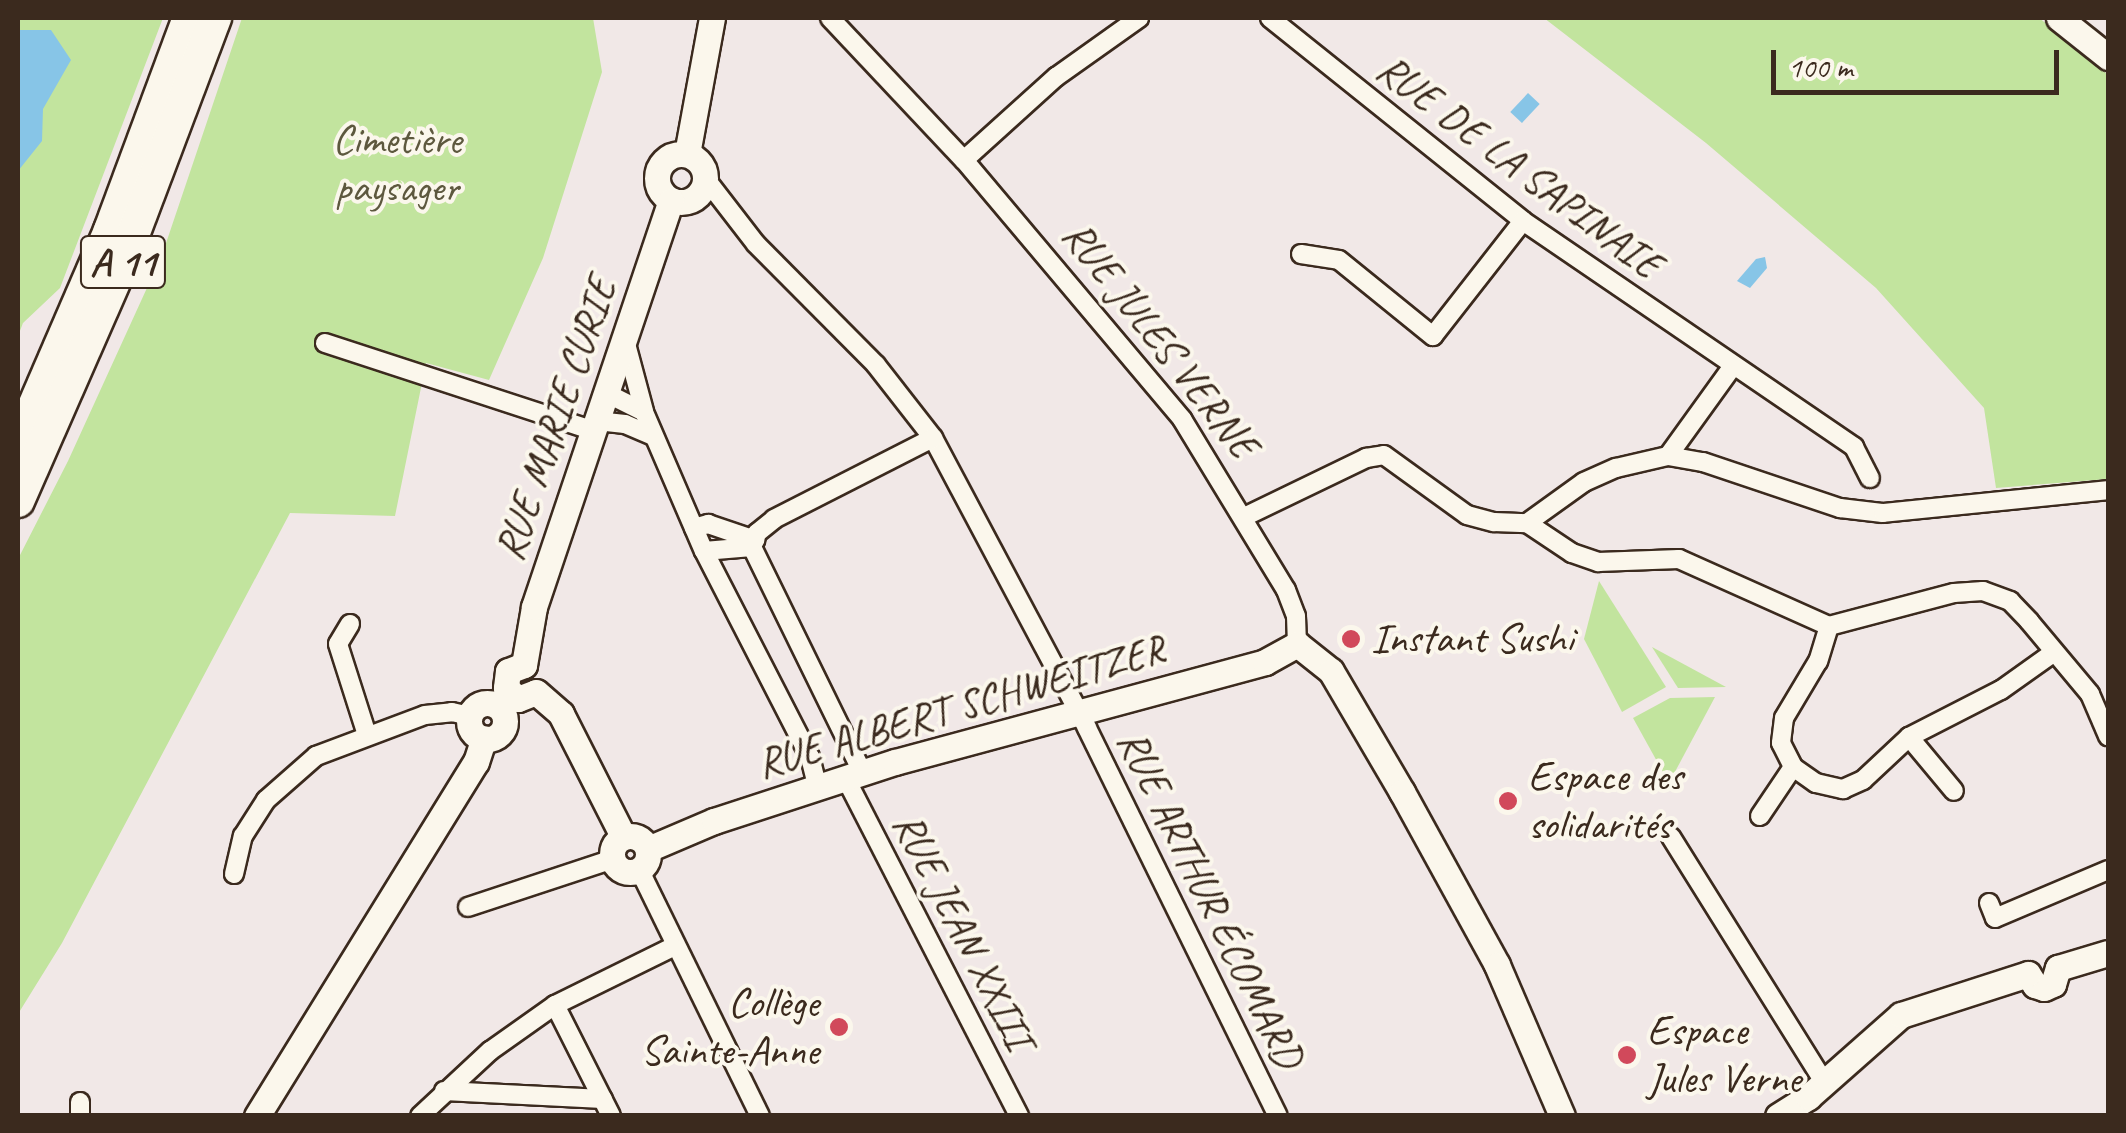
<!DOCTYPE html>
<html>
<head>
<meta charset="utf-8">
<style>
	body { margin:0 }
	#map { position:relative; width:2126px; height:1133px; overflow:hidden; background:#f1e8e7; font-family:Caveat,sans-serif }
	div>[style] { position:absolute }
	[style*='--x'] { left:calc(var(--x)*1px); top:calc(var(--y)*1px); width:calc(var(--w)*1px); rotate:calc(var(--a)*1deg) }
	.green>* { inset:0; background:#c2e49e }
	.water>* { inset:0; background:#87c5e7; transform-origin:0 0 }
	.roads { filter:drop-shadow(2px 0 #3b2a1e) drop-shadow(-2px 0 #3b2a1e) drop-shadow(0 2px #3b2a1e) drop-shadow(0 -2px #3b2a1e) }
	.street>* { height:18px; margin:-9px; padding:0 9px; transform-origin:9px; border-radius:9px; background:#fbf7ec }
	.secondary>* { height:25px; margin:-12.5px; padding:0 12.5px; transform-origin:12.5px; border-radius:12.5px; background:#fbf7ec }
	.secondary>.ring { margin:-12.5px; padding:0; box-sizing:content-box; background:none; border:25px solid #fbf7ec; border-radius:50% }
	.highway>* { height:32px; margin:-16px; padding:0 16px; transform-origin:16px; border-radius:16px; background:#fbf7ec }
	.dots>* { width:28px; height:28px; translate:-50% -50%; box-sizing:border-box; border:5px solid #fbf7ec; border-radius:50% }
	span { translate:-50% -50%; white-space:nowrap; text-align:center; line-height:1.15; -webkit-text-stroke:8px #fbf7ec; paint-order:stroke }
	.shield-label span { padding:2px 8px; background:#fbf7ec; border:2px solid; border-radius:8px; -webkit-text-stroke-width:0 }
	.shield-label { font-size:40px; color:#3b2a1e; font-weight:700 }
	.park-label { font-size:42px; color:#5d583e }
	.street-label { font-size:42px; color:#3b2a1e }
	.poi-label { font-size:42px; color:#3b2a1e }
	.left { translate:0 -50%; text-align:left }
	.right { translate:-100% -50%; text-align:right }
	.frame { position:absolute; inset:0; border:20px solid #3b2a1e; pointer-events:none }
	.scale { position:absolute; left:1771px; top:50px; width:288px; height:45px; box-sizing:border-box; border:5px solid #3b2a1e; border-top:0; padding-left:12px; font-size:30px; line-height:35px; white-space:nowrap; color:#3b2a1e; -webkit-text-stroke:8px #fbf7ec; paint-order:stroke }
</style>
</head>
<body>
<div id="map">
	<div class="green">
		<i style="clip-path:polygon(18px 18px,163px 18px,60px 288px,23px 323px,18px 336px)"></i>
		<i style="clip-path:polygon(242px 18px,593px 18px,602px 72px,543px 258px,489px 380px,426px 363px,395px 516px,290px 513px,62px 943px,18px 1014px,18px 559px,68px 461px,162px 255px)"></i>
		<i style="clip-path:polygon(1544px 18px,2039px 18px,2077px 47px,2108px 75px,2108px 479px,1996px 488px,1984px 408px,1876px 288px,1706px 143px)"></i>
		<i style="clip-path:polygon(1599px 581px,1666px 687px,1622px 712px,1584px 639px)"></i>
		<i style="clip-path:polygon(1652px 647px,1726px 687px,1678px 688px)"></i>
		<i style="clip-path:polygon(1715px 697px,1669px 783px,1633px 718px,1670px 698px)"></i>
	</div>
	<div class="water">
		<i style="clip-path:polygon(18px 30px,51px 30px,71px 60px,43px 109px,42px 141px,18px 171px)"></i>
		<i style="left:1528px;top:93px;width:16px;height:26px;rotate:43deg"></i>
		<i style="clip-path:polygon(1765px 257px,1767px 268px,1750px 288px,1737px 281px,1756px 259px)"></i>
	</div>
	<div class="roads">
		<div class="street">
			<i style="--x:830;--y:18;--w:195;--a:46.7"></i>
			<i style="--x:964;--y:160;--w:339;--a:49.9"></i>
			<i style="--x:1182;--y:419;--w:200;--a:58.7"></i>
			<i style="--x:1286;--y:590;--w:28;--a:69"></i>
			<i style="--x:1296;--y:616;--w:28;--a:88"></i>
			<i style="--x:1270;--y:18;--w:324;--a:38.7"></i>
			<i style="--x:1523;--y:221;--w:401;--a:34.3"></i>
			<i style="--x:1854;--y:447;--w:35;--a:63"></i>
			<i style="--x:964;--y:160;--w:124;--a:-42.1"></i>
			<i style="--x:1056;--y:77;--w:102;--a:-35.4"></i>
			<i style="--x:705;--y:178;--w:83;--a:52.3"></i>
			<i style="--x:756;--y:244;--w:170;--a:45.2"></i>
			<i style="--x:876;--y:365;--w:93;--a:52"></i>
			<i style="--x:933;--y:438;--w:328;--a:62"></i>
			<i style="--x:1087;--y:728;--w:432;--a:63.8"></i>
			<i style="--x:1301;--y:254;--w:38;--a:9"></i>
			<i style="--x:1339;--y:260;--w:121;--a:39"></i>
			<i style="--x:1433;--y:336;--w:146;--a:-52"></i>
			<i style="--x:625;--y:340;--w:73;--a:75"></i>
			<i style="--x:325;--y:343;--w:283;--a:18.1"></i>
			<i style="--x:606;--y:393;--w:42;--a:26.6"></i>
			<i style="--x:644;--y:412;--w:151;--a:66.7"></i>
			<i style="--x:704;--y:551;--w:232;--a:62.8"></i>
			<i style="--x:810;--y:757;--w:32;--a:76"></i>
			<i style="--x:597;--y:421;--w:28;--a:6"></i>
			<i style="--x:625;--y:424;--w:30;--a:23"></i>
			<i style="--x:1668;--y:456;--w:111;--a:-54.2"></i>
			<i style="--x:1244;--y:517;--w:136;--a:-25.8"></i>
			<i style="--x:1366;--y:458;--w:18;--a:-9"></i>
			<i style="--x:1384;--y:455;--w:102;--a:35.9"></i>
			<i style="--x:1467;--y:515;--w:28;--a:15"></i>
			<i style="--x:1494;--y:522;--w:33;--a:2"></i>
			<i style="--x:1527;--y:523;--w:70;--a:-35.7"></i>
			<i style="--x:1584;--y:482;--w:35;--a:-24"></i>
			<i style="--x:1616;--y:468;--w:53;--a:-13"></i>
			<i style="--x:1668;--y:456;--w:36;--a:10"></i>
			<i style="--x:1703;--y:462;--w:145;--a:18.6"></i>
			<i style="--x:1840;--y:508;--w:43;--a:6.6"></i>
			<i style="--x:1883;--y:513;--w:226;--a:-5.8"></i>
			<i style="--x:1527;--y:523;--w:54;--a:33.7"></i>
			<i style="--x:1572;--y:553;--w:28;--a:19"></i>
			<i style="--x:1598;--y:562;--w:81;--a:-2.1"></i>
			<i style="--x:1679;--y:559;--w:164;--a:24.1"></i>
			<i style="--x:1829;--y:626;--w:129;--a:-14.8"></i>
			<i style="--x:1954;--y:593;--w:29;--a:-4"></i>
			<i style="--x:1983;--y:591;--w:29;--a:20"></i>
			<i style="--x:2010;--y:601;--w:28;--a:46"></i>
			<i style="--x:2029;--y:621;--w:95;--a:50.1"></i>
			<i style="--x:2090;--y:694;--w:46;--a:66.8"></i>
			<i style="--x:694;--y:528;--w:15;--a:-16"></i>
			<i style="--x:708;--y:524;--w:50;--a:18.8"></i>
			<i style="--x:752;--y:547;--w:250;--a:63.9"></i>
			<i style="--x:752;--y:547;--w:15;--a:-70"></i>
			<i style="--x:757;--y:533;--w:22;--a:-39"></i>
			<i style="--x:774;--y:519;--w:178;--a:-27"></i>
			<i style="--x:704;--y:551;--w:48;--a:-4.8"></i>
			<i style="--x:350;--y:624;--w:23;--a:121"></i>
			<i style="--x:338;--y:644;--w:96;--a:72.3"></i>
			<i style="--x:1829;--y:626;--w:37;--a:107"></i>
			<i style="--x:1818;--y:661;--w:66;--a:120.8"></i>
			<i style="--x:1784;--y:718;--w:25;--a:97"></i>
			<i style="--x:1781;--y:743;--w:27;--a:63"></i>
			<i style="--x:1793;--y:767;--w:28;--a:35"></i>
			<i style="--x:1816;--y:783;--w:28;--a:13"></i>
			<i style="--x:1843;--y:789;--w:22;--a:-24"></i>
			<i style="--x:1863;--y:780;--w:63;--a:-43.1"></i>
			<i style="--x:1909;--y:737;--w:103;--a:-27.1"></i>
			<i style="--x:2001;--y:690;--w:64;--a:-35.4"></i>
			<i style="--x:1909;--y:737;--w:70;--a:50.2"></i>
			<i style="--x:846;--y:779;--w:379;--a:62.8"></i>
			<i style="--x:1760;--y:816;--w:59;--a:-56"></i>
			<i style="--x:1671;--y:837;--w:290;--a:58"></i>
			<i style="--x:639;--y:869;--w:275;--a:63.9"></i>
			<i style="--x:234;--y:874;--w:39;--a:-77"></i>
			<i style="--x:243;--y:836;--w:43;--a:-57.4"></i>
			<i style="--x:266;--y:800;--w:67;--a:-41.3"></i>
			<i style="--x:316;--y:756;--w:116;--a:-20.6"></i>
			<i style="--x:425;--y:715;--w:27;--a:-6"></i>
			<i style="--x:452;--y:712;--w:18;--a:13"></i>
			<i style="--x:1989;--y:903;--w:16;--a:68"></i>
			<i style="--x:1995;--y:918;--w:123;--a:-23"></i>
			<i style="--x:468;--y:907;--w:153;--a:-18.3"></i>
			<i style="--x:555;--y:1005;--w:124;--a:63.2"></i>
			<i style="--x:444;--y:1091;--w:159;--a:2.9"></i>
			<i style="--x:80;--y:1102;--w:14;--a:90"></i>
			<i style="--x:420;--y:1116;--w:96;--a:-42.9"></i>
			<i style="--x:490;--y:1051;--w:80;--a:-35.3"></i>
			<i style="--x:555;--y:1005;--w:131;--a:-26.2"></i>
		</div>
		<div class="secondary">
			<i style="--x:2059;--y:18;--w:63;--a:38.5"></i>
			<i style="--x:687;--y:154;--w:138;--a:-79.6"></i>
			<i class="ring" style="left:657px;top:154px;width:23px;height:23px"></i>
			<i style="--x:524;--y:665;--w:59;--a:-80.2"></i>
			<i style="--x:534;--y:607;--w:429;--a:-71.4"></i>
			<i style="--x:524;--y:665;--w:17;--a:159"></i>
			<i style="--x:508;--y:671;--w:17;--a:97"></i>
			<i style="--x:506;--y:688;--w:16;--a:43"></i>
			<i style="--x:518;--y:699;--w:19;--a:-21"></i>
			<i style="--x:536;--y:692;--w:33;--a:41"></i>
			<i style="--x:561;--y:714;--w:137;--a:63.1"></i>
			<i class="ring" style="left:469px;top:703px;width:11px;height:11px"></i>
			<i class="ring" style="left:612px;top:836px;width:11px;height:11px"></i>
			<i style="--x:648;--y:849;--w:72;--a:-23"></i>
			<i style="--x:714;--y:821;--w:190;--a:-18.1"></i>
			<i style="--x:895;--y:762;--w:383;--a:-15.1"></i>
			<i style="--x:1265;--y:662;--w:37;--a:-29"></i>
			<i style="--x:1297;--y:644;--w:43;--a:38.5"></i>
			<i style="--x:1331;--y:671;--w:140;--a:59.6"></i>
			<i style="--x:1402;--y:792;--w:197;--a:61.2"></i>
			<i style="--x:1497;--y:965;--w:164;--a:66.7"></i>
			<i style="--x:2058;--y:968;--w:52;--a:-16.7"></i>
			<i style="--x:2028;--y:974;--w:13;--a:58"></i>
			<i style="--x:2035;--y:985;--w:9;--a:18"></i>
			<i style="--x:2044;--y:988;--w:10;--a:-24"></i>
			<i style="--x:2053;--y:984;--w:17;--a:-73"></i>
			<i style="--x:257;--y:1116;--w:416;--a:-58.3"></i>
			<i style="--x:476;--y:762;--w:25;--a:-72"></i>
			<i style="--x:1778;--y:1116;--w:36;--a:-32"></i>
			<i style="--x:1808;--y:1097;--w:124;--a:-41.4"></i>
			<i style="--x:1901;--y:1015;--w:133;--a:-17.9"></i>
		</div>
		<div class="highway">
			<i style="--x:18;--y:443;--w:232;--a:-66.6"></i>
			<i style="--x:110;--y:230;--w:226;--a:-69.6"></i>
			<i style="--x:18;--y:501;--w:264;--a:-66.3"></i>
			<i style="--x:124;--y:259;--w:258;--a:-69.3"></i>
		</div>
	</div>
	<div class="dots">
		<i style="left:1351px;top:639px;background:#d1495b"></i>
		<i style="left:1508px;top:801px;background:#d1495b"></i>
		<i style="left:839px;top:1027px;background:#d1495b"></i>
		<i style="left:1627px;top:1055px;background:#d1495b"></i>
	</div>
	<div class="shield-label">
		<span style="left:123px;top:262px">A 11</span>
	</div>
	<div class="park-label">
		<span style="left:397px;top:164px">Cimetière<br>paysager</span>
	</div>
	<div class="street-label">
		<span style="left:1519px;top:167px;rotate:37deg">RUE DE LA SAPINAIE</span>
		<span style="left:1160px;top:340px;rotate:52deg">RUE JULES VERNE</span>
		<span style="left:556px;top:419px;rotate:-71deg">RUE MARIE CURIE</span>
		<span style="left:961px;top:707px;rotate:-16deg">RUE ALBERT SCHWEITZER</span>
		<span style="left:1210px;top:899px;rotate:64deg">RUE ARTHUR ÉCOMARD</span>
		<span style="left:963px;top:931px;rotate:63deg">RUE JEAN XXIII</span>
	</div>
	<div class="poi-label">
		<span class="left" style="left:1371px;top:639px">Instant Sushi</span>
		<span class="left" style="left:1528px;top:801px">Espace des<br>solidarités</span>
		<span class="right" style="left:819px;top:1027px">Collège<br>Sainte-Anne</span>
		<span class="left" style="left:1647px;top:1055px">Espace<br>Jules Verne</span>
	</div>
	<div class="frame"></div>
	<div class="scale">100 m</div>
</div>
</body>
</html>
